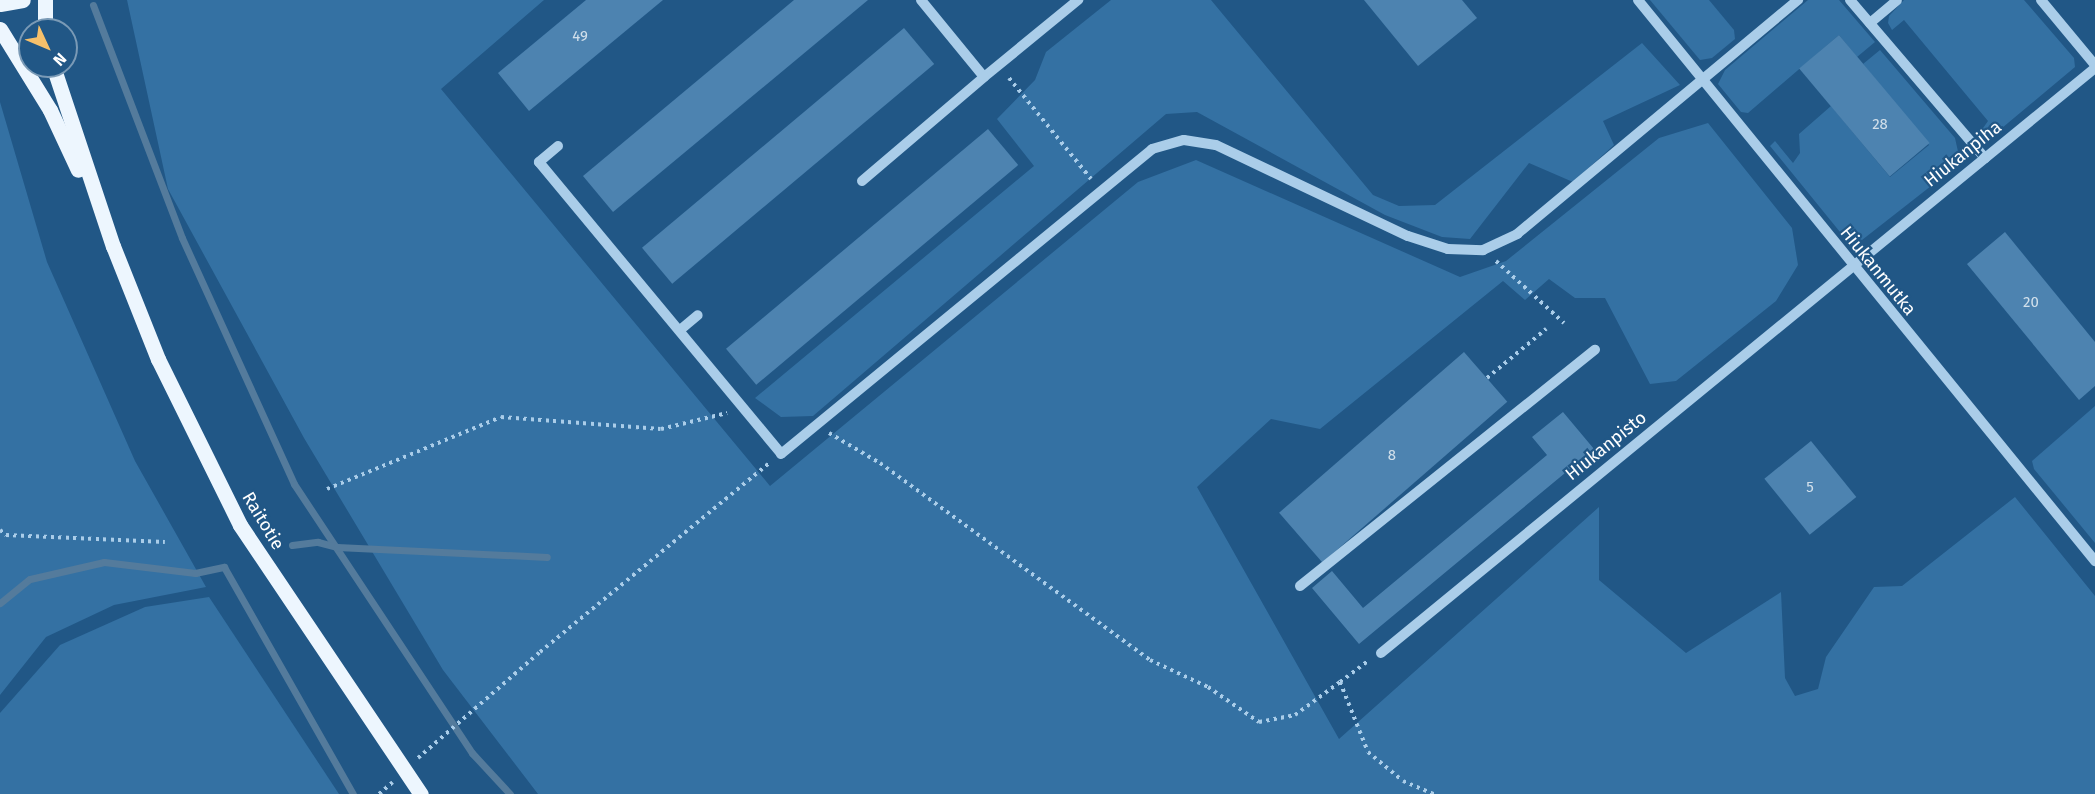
<!DOCTYPE html>
<html>
<head>
<meta charset="utf-8">
<style>
	body { margin:0 }
	#map { position:relative; width:2095px; height:794px; overflow:hidden; background:#215786; font-family:"Fira Sans",sans-serif }
	div>[style] { position:absolute }
	[style*='--x'] { left:calc(var(--x)*1px); top:calc(var(--y)*1px); width:calc(var(--w)*1px); rotate:calc(var(--a)*1deg) }
	.green>* { inset:0; background:#3471a3 }
	.stream>* { height:7px; margin:-3.5px; padding:0 3.5px; transform-origin:3.5px; border-radius:3.5px; background:#547b9c }
	.building>* { inset:0; background:#4d83b0; transform-origin:0 0 }
	.path>* { height:4px; margin-top:-2px; transform-origin:0; background:repeating-linear-gradient(90deg,#aacde9 0 3px,transparent 0 7.5px) }
	.minor>* { height:10px; margin:-5px; padding:0 5px; transform-origin:5px; border-radius:5px; background:#aacde9 }
	.major>* { height:15px; margin:-7.5px; padding:0 7.5px; transform-origin:7.5px; border-radius:7.5px; background:#edf6fe }
	span { translate:-50% -50%; white-space:nowrap; text-align:center; line-height:1.15; -webkit-text-stroke:4.5px #215786; paint-order:stroke }
	.number-label { font-size:15px; color:#d2e0eb }
	.number-label span { -webkit-text-stroke-width:0 }
	.street-label { font-size:18px; color:#fff }
	.north { position:absolute; left:18px; top:18px; width:60px; height:60px; box-sizing:border-box; background:#215786; border:2px solid #7a9ab6; border-radius:50%; rotate:134deg; font-size:16px; font-weight:700; line-height:24px; text-align:center; color:#fff }
	.north::after { content:''; display:block; margin:auto; width:21px; height:27px; background:#f6c06b; clip-path:polygon(50% 0,100% 100%,50% 72%,0 100%) }
</style>
</head>
<body>
<div id="map">
	<div class="green">
		<i style="clip-path:polygon(127px 0,544px 0,441px 89px,770px 486px,1138px 182px,1196px 160px,1460px 277px,1506px 261px,1659px 138px,1708px 123px,1792px 228px,1798px 265px,1776px 301px,1676px 381px,1650px 384px,1605px 298px,1575px 298px,1549px 279px,1525px 300px,1503px 281px,1320px 429px,1271px 419px,1197px 487px,1339px 739px,1599px 507px,1599px 580px,1686px 653px,1781px 592px,1785px 678px,1795px 696px,1818px 689px,1826px 657px,1874px 587px,1902px 586px,2015px 497px,2095px 596px,2095px 794px,538px 794px,443px 670px,304px 438px,168px 189px)"></i>
		<i style="clip-path:polygon(1111px 0,1211px 0,1373px 195px,1399px 206px,1435px 205px,1642px 43px,1680px 85px,1603px 121px,1614px 145px,1573px 182px,1529px 163px,1470px 239px,1442px 237px,1385px 215px,1197px 112px,1166px 114px,813px 416px,781px 417px,755px 398px,1034px 166px,997px 119px,1035px 80px,1046px 52px)"></i>
		<i style="clip-path:polygon(1650px 0,1709px 0,1734px 30px,1735px 39px,1712px 58px,1700px 60px)"></i>
		<i style="clip-path:polygon(1808px 0,1839px 0,1875px 42px,1857px 57px,1839px 35px,1748px 113px,1741px 112px,1718px 84px,1725px 70px)"></i>
		<i style="clip-path:polygon(1904px 0,2024px 0,2074px 58px,2075px 67px,2002px 128px,1981px 131px,1988px 121px,1904px 20px,1892px 30px,1888px 23px,1889px 16px)"></i>
		<i style="clip-path:polygon(1880px 50px,1955px 138px,1959px 156px,1954px 168px,1862px 240px,1840px 232px,1770px 146px,1775px 141px,1793px 163px,1800px 153px,1799px 134px,1831px 106px,1890px 177px,1929px 145px,1863px 64px)"></i>
		<i style="clip-path:polygon(0 102px,47px 262px,135px 461px,206px 587px,114px 605px,46px 637px,0 695px)"></i>
		<i style="clip-path:polygon(2095px 406px,2095px 543px,2034px 469px,2032px 461px)"></i>
		<i style="clip-path:polygon(209px 597px,339px 794px,0 794px,0 713px,60px 645px,145px 607px)"></i>
	</div>
	<div class="stream">
		<i style="--x:93;--y:5;--w:249;--a:69.1"></i>
		<i style="--x:182;--y:238;--w:270;--a:65.5"></i>
		<i style="--x:294;--y:484;--w:323;--a:56.5"></i>
		<i style="--x:472;--y:753;--w:56;--a:47.2"></i>
		<i style="--x:292;--y:545;--w:26;--a:-7"></i>
		<i style="--x:318;--y:542;--w:20;--a:15"></i>
		<i style="--x:337;--y:547;--w:210;--a:2.7"></i>
		<i style="--x:0;--y:603;--w:38;--a:-39"></i>
		<i style="--x:30;--y:579;--w:76;--a:-12.9"></i>
		<i style="--x:104;--y:562;--w:92;--a:6.9"></i>
		<i style="--x:195;--y:573;--w:30;--a:-12"></i>
		<i style="--x:224;--y:567;--w:261;--a:60.4"></i>
	</div>
	<div class="building">
		<i style="clip-path:polygon(586px 0,663px 0,529px 111px,498px 73px)"></i>
		<i style="clip-path:polygon(794px 0,868px 0,613px 212px,583px 176px)"></i>
		<i style="clip-path:polygon(1364px 0,1462px 0,1477px 18px,1418px 66px)"></i>
		<i style="left:904px;top:28px;width:47px;height:342px;rotate:50deg"></i>
		<i style="left:1839px;top:35px;width:141px;height:52px;rotate:50deg"></i>
		<i style="left:988px;top:129px;width:47px;height:342px;rotate:50deg"></i>
		<i style="clip-path:polygon(2005px 232px,2095px 342px,2095px 386px,2079px 400px,1967px 264px)"></i>
		<i style="left:1464px;top:352px;width:66px;height:245px;rotate:49deg"></i>
		<i style="clip-path:polygon(1563px 412px,1594px 449px,1359px 644px,1312px 588px,1332px 571px,1363px 608px,1547px 455px,1532px 437px)"></i>
		<i style="left:1811px;top:441px;width:72px;height:60px;rotate:51deg"></i>
	</div>
	<div class="path">
		<i style="--x:1009;--y:78;--w:130;--a:50.9"></i>
		<i style="--x:1496;--y:261;--w:92;--a:42.4"></i>
		<i style="--x:1487;--y:378;--w:77;--a:-39.7"></i>
		<i style="--x:829;--y:433;--w:59;--a:30.5"></i>
		<i style="--x:880;--y:463;--w:334;--a:36.1"></i>
		<i style="--x:1150;--y:660;--w:64;--a:25"></i>
		<i style="--x:1208;--y:687;--w:62;--a:34.5"></i>
		<i style="--x:1259;--y:722;--w:37;--a:-11"></i>
		<i style="--x:1295;--y:715;--w:56;--a:-36.3"></i>
		<i style="--x:1340;--y:682;--w:75;--a:68.2"></i>
		<i style="--x:1368;--y:752;--w:45;--a:39.6"></i>
		<i style="--x:1403;--y:781;--w:34;--a:23"></i>
		<i style="--x:327;--y:489;--w:188;--a:-22.5"></i>
		<i style="--x:501;--y:417;--w:160;--a:4.3"></i>
		<i style="--x:661;--y:429;--w:68;--a:-13.6"></i>
		<i style="--x:0;--y:530;--w:8;--a:40"></i>
		<i style="--x:6;--y:535;--w:159;--a:2.5"></i>
		<i style="--x:1340;--y:682;--w:34;--a:-37"></i>
		<i style="--x:418;--y:758;--w:162;--a:-41"></i>
		<i style="--x:540;--y:652;--w:296;--a:-39.5"></i>
		<i style="--x:379;--y:794;--w:18;--a:-41"></i>
	</div>
	<div class="minor">
		<i style="--x:921;--y:0;--w:99;--a:50.7"></i>
		<i style="--x:984;--y:77;--w:122;--a:-39.3"></i>
		<i style="--x:1638;--y:0;--w:724;--a:50.83"></i>
		<i style="--x:1850;--y:0;--w:208;--a:49.5"></i>
		<i style="--x:2041;--y:0;--w:85;--a:50.3"></i>
		<i style="--x:1870;--y:23;--w:35;--a:-40"></i>
		<i style="--x:558;--y:146;--w:25;--a:140"></i>
		<i style="--x:539;--y:162;--w:379;--a:50.3"></i>
		<i style="--x:781;--y:454;--w:480;--a:-39.4"></i>
		<i style="--x:1152;--y:149;--w:33;--a:-16"></i>
		<i style="--x:1184;--y:140;--w:32;--a:9"></i>
		<i style="--x:1216;--y:145;--w:212;--a:25.4"></i>
		<i style="--x:1408;--y:236;--w:42;--a:18"></i>
		<i style="--x:1448;--y:249;--w:35;--a:2"></i>
		<i style="--x:1483;--y:250;--w:38;--a:-25"></i>
		<i style="--x:1517;--y:234;--w:366;--a:-39.8"></i>
		<i style="--x:862;--y:181;--w:160;--a:-40.4"></i>
		<i style="--x:680;--y:330;--w:23;--a:-40"></i>
		<i style="--x:1300;--y:586;--w:378;--a:-38.7"></i>
		<i style="--x:1381;--y:653;--w:923;--a:-39.33"></i>
	</div>
	<div class="major">
		<i style="--x:45;--y:0;--w:30;--a:90"></i>
		<i style="--x:0;--y:4;--w:23;--a:-10"></i>
		<i style="--x:0;--y:29;--w:95;--a:58.3"></i>
		<i style="--x:50;--y:110;--w:66;--a:65"></i>
		<i style="--x:53;--y:66;--w:190;--a:71.6"></i>
		<i style="--x:113;--y:246;--w:122;--a:68.3"></i>
		<i style="--x:158;--y:359;--w:185;--a:63.7"></i>
		<i style="--x:240;--y:525;--w:324;--a:56.1"></i>
	</div>
	<div class="number-label">
		<span style="left:580px;top:37px">49</span>
		<span style="left:1880px;top:125px">28</span>
		<span style="left:2031px;top:303px">20</span>
		<span style="left:1392px;top:456px">8</span>
		<span style="left:1810px;top:488px">5</span>
	</div>
	<div class="street-label">
		<span style="left:1963px;top:154px;rotate:-39deg">Hiukanpiha</span>
		<span style="left:1878px;top:271px;rotate:51deg">Hiukanmutka</span>
		<span style="left:1606px;top:446px;rotate:-39deg">Hiukanpisto</span>
		<span style="left:263px;top:521px;rotate:59deg">Raitotie</span>
	</div>
	<div class="north">N</div>
</div>
</body>
</html>
